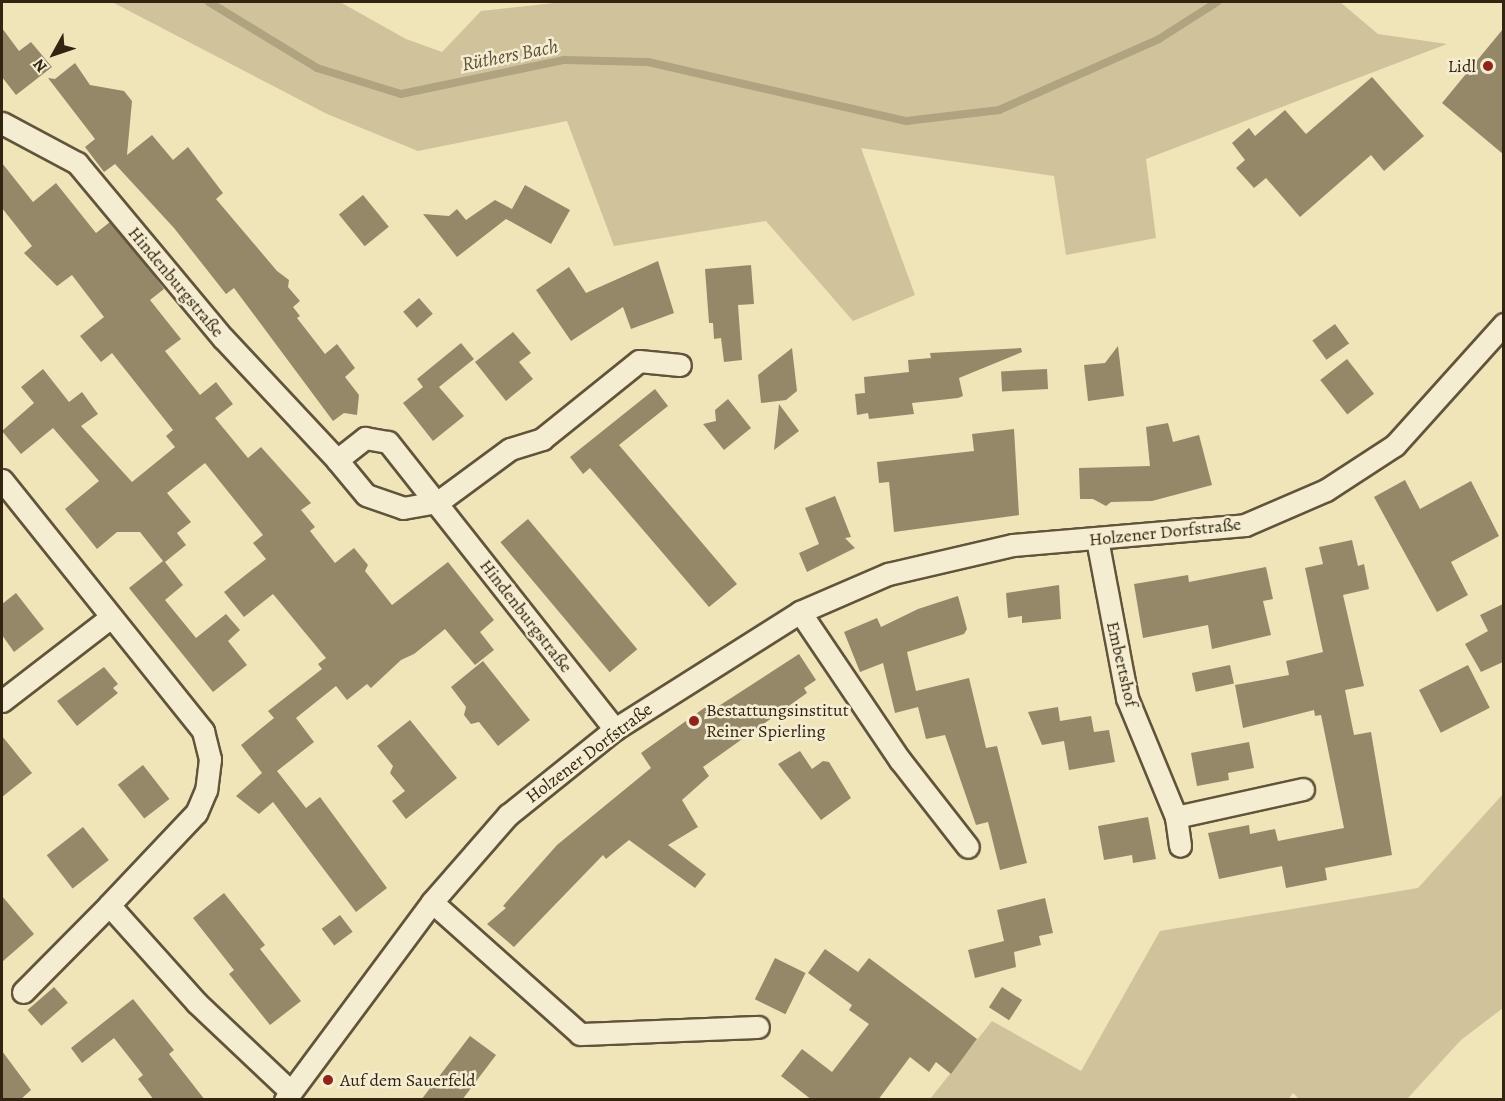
<!DOCTYPE html>
<html>
<head>
<meta charset="utf-8">
<style>
	body { margin:0 }
	#map { position:relative; width:1505px; height:1101px; overflow:hidden; background:#f0e4b9; font-family:Alegreya,serif }
	div>[style] { position:absolute }
	[style*='--x'] { left:calc(var(--x)*1px); top:calc(var(--y)*1px); width:calc(var(--w)*1px); rotate:calc(var(--a)*1deg) }
	.green>* { inset:0; background:#d0c39c }
	.stream>* { height:8px; margin:-4px; padding:0 4px; transform-origin:4px; border-radius:4px; background:#b0a380 }
	.building>* { inset:0; background:#958868; transform-origin:0 0 }
	.roads { filter:drop-shadow(2px 0 #62543b) drop-shadow(-2px 0 #62543b) drop-shadow(0 2px #62543b) drop-shadow(0 -2px #62543b) }
	.street>* { height:21px; margin:-10.5px; padding:0 10.5px; transform-origin:10.5px; border-radius:10.5px; background:#f5edd2 }
	.dots>* { width:16px; height:16px; translate:-50% -50%; box-sizing:border-box; border:3px solid #f5edd2; border-radius:50% }
	span { translate:-50% -50%; white-space:nowrap; text-align:center; line-height:1.15; -webkit-text-stroke:5px #f5edd2; paint-order:stroke }
	.poi-label { font-size:18px; color:#332411 }
	.right { translate:-100% -50%; text-align:right }
	.left { translate:0 -50%; text-align:left }
	.street-label { font-size:18px; color:#332411 }
	.water-label { font-size:20px; color:#5f5038; font-style:italic }
	.frame { position:absolute; inset:0; border:3px solid #332411; pointer-events:none }
	.north { position:absolute; left:24px; top:24px; width:60px; height:60px; -webkit-text-stroke:4px #f5edd2; paint-order:stroke; rotate:230deg; font-size:16px; font-weight:700; line-height:24px; text-align:center; color:#332411 }
	.north::after { content:''; display:block; margin:auto; width:21px; height:27px; background:#332411; clip-path:polygon(50% 0,100% 100%,50% 72%,0 100%) }
</style>
</head>
<body>
<div id="map">
	<div class="green">
		<i style="clip-path:polygon(112px 2px,340px 2px,406px 39px,442px 52px,481px 11px,564px 2px,1340px 2px,1378px 34px,1447px 44px,1146px 159px,1156px 238px,1066px 255px,1054px 176px,861px 148px,915px 295px,853px 321px,766px 221px,614px 246px,567px 121px,418px 151px,327px 114px)"></i>
		<i style="clip-path:polygon(1503px 794px,1503px 1008px,1461px 1040px,1407px 1099px,1299px 1099px,1293px 1093px,1288px 1100px,930px 1099px,992px 1021px,1081px 1071px,1160px 931px,1418px 888px)"></i>
	</div>
	<div class="stream">
		<i style="--x:209;--y:2;--w:127;--a:31.4"></i>
		<i style="--x:317;--y:68;--w:88;--a:17.2"></i>
		<i style="--x:401;--y:94;--w:167;--a:-11.8"></i>
		<i style="--x:564;--y:60;--w:84;--a:1.4"></i>
		<i style="--x:648;--y:62;--w:265;--a:12.9"></i>
		<i style="--x:906;--y:121;--w:94;--a:-6.7"></i>
		<i style="--x:999;--y:110;--w:175;--a:-23.9"></i>
		<i style="--x:1159;--y:39;--w:69;--a:-32.5"></i>
	</div>
	<div class="building">
		<i style="clip-path:polygon(2px 28px,19px 51px,31px 42px,52px 67px,16px 95px,2px 77px)"></i>
		<i style="clip-path:polygon(1503px 29px,1503px 154px,1442px 103px)"></i>
		<i style="clip-path:polygon(75px 63px,90px 85px,124px 91px,132px 101px,127px 155px,152px 135px,173px 160px,188px 147px,223px 193px,216px 199px,277px 271px,289px 280px,288px 287px,300px 301px,293px 307px,300px 316px,297px 318px,325px 354px,337px 344px,355px 368px,345px 377px,359px 395px,357px 415px,344px 413px,333px 421px,234px 288px,226px 294px,174px 228px,115px 164px,104px 172px,85px 147px,95px 139px,48px 78px,55px 79px)"></i>
		<i style="clip-path:polygon(1372px 77px,1424px 136px,1384px 171px,1371px 155px,1300px 217px,1266px 178px,1254px 188px,1236px 168px,1245px 160px,1232px 143px,1249px 128px,1255px 136px,1285px 110px,1306px 134px)"></i>
		<i style="clip-path:polygon(2px 163px,33px 202px,56px 183px,96px 233px,110px 222px,146px 265px,164px 289px,150px 300px,181px 339px,165px 351px,200px 395px,216px 382px,233px 404px,215px 418px,248px 458px,261px 447px,311px 503px,301px 510px,315px 527px,310px 531px,335px 563px,354px 548px,368px 565px,365px 571px,392px 605px,448px 562px,494px 620px,480px 632px,494px 650px,475px 665px,445px 629px,414px 654px,401px 660px,371px 688px,367px 684px,347px 700px,336px 686px,296px 718px,314px 742px,277px 771px,306px 808px,320px 797px,387px 888px,356px 912px,273px 802px,259px 814px,236px 796px,262px 773px,241px 745px,274px 718px,268px 711px,322px 669px,318px 664px,326px 658px,273px 594px,244px 617px,224px 592px,266px 559px,253px 543px,263px 535px,205px 463px,167px 493px,191px 522px,177px 533px,186px 545px,165px 562px,183px 585px,165px 600px,196px 638px,226px 614px,240px 630px,228px 641px,247px 665px,213px 692px,129px 588px,163px 561px,140px 532px,117px 532px,97px 549px,65px 509px,99px 481px,53px 428px,21px 454px,2px 431px,34px 403px,21px 387px,43px 369px,69px 402px,82px 392px,98px 414px,81px 426px,132px 482px,175px 447px,166px 436px,173px 430px,112px 353px,101px 362px,80px 336px,104px 317px,72px 275px,57px 286px,24px 253px,32px 246px,2px 208px)"></i>
		<i style="clip-path:polygon(525px 185px,570px 210px,551px 244px,506px 219px,457px 257px,423px 214px,449px 216px,457px 209px,466px 220px,495px 200px,512px 209px)"></i>
		<i style="left:363px;top:195px;width:41px;height:31px;rotate:51deg"></i>
		<i style="clip-path:polygon(658px 261px,674px 313px,631px 329px,623px 307px,571px 341px,536px 290px,569px 267px,586px 293px)"></i>
		<i style="clip-path:polygon(751px 265px,754px 304px,738px 305px,742px 360px,724px 362px,721px 338px,714px 339px,713px 323px,709px 323px,705px 269px)"></i>
		<i style="left:419px;top:298px;width:21px;height:21px;rotate:49deg"></i>
		<i style="left:1335px;top:324px;width:24px;height:28px;rotate:54deg"></i>
		<i style="clip-path:polygon(513px 332px,531px 353px,519px 362px,533px 379px,506px 401px,475px 362px)"></i>
		<i style="clip-path:polygon(461px 343px,474px 359px,439px 387px,464px 416px,433px 441px,403px 403px,423px 387px,417px 379px)"></i>
		<i style="clip-path:polygon(1118px 346px,1124px 396px,1088px 401px,1084px 365px,1105px 363px)"></i>
		<i style="clip-path:polygon(792px 348px,797px 391px,786px 400px,761px 403px,758px 375px)"></i>
		<i style="clip-path:polygon(1021px 348px,1022px 352px,959px 378px,963px 396px,958px 398px,912px 403px,914px 414px,869px 419px,868px 413px,857px 415px,855px 394px,865px 393px,864px 377px,909px 372px,908px 360px,931px 358px,930px 353px)"></i>
		<i style="left:1347px;top:359px;width:44px;height:34px;rotate:52deg"></i>
		<i style="left:1047px;top:369px;width:20px;height:46px;rotate:87deg"></i>
		<i style="clip-path:polygon(655px 389px,668px 406px,619px 445px,737px 584px,709px 607px,590px 468px,583px 474px,570px 457px)"></i>
		<i style="clip-path:polygon(728px 399px,751px 428px,724px 450px,703px 424px,716px 421px,715px 410px)"></i>
		<i style="clip-path:polygon(779px 404px,799px 431px,774px 450px)"></i>
		<i style="clip-path:polygon(1168px 423px,1173px 442px,1199px 435px,1212px 485px,1152px 501px,1111px 502px,1106px 506px,1093px 499px,1080px 499px,1079px 468px,1150px 466px,1146px 427px)"></i>
		<i style="clip-path:polygon(1014px 429px,1019px 515px,894px 532px,889px 482px,879px 483px,877px 462px,974px 451px,972px 434px)"></i>
		<i style="clip-path:polygon(1405px 480px,1420px 509px,1471px 481px,1499px 536px,1451px 562px,1468px 595px,1437px 612px,1374px 497px)"></i>
		<i style="clip-path:polygon(835px 496px,851px 537px,845px 538px,855px 548px,807px 572px,799px 553px,819px 544px,805px 508px)"></i>
		<i style="left:528px;top:519px;width:170px;height:36px;rotate:50deg"></i>
		<i style="clip-path:polygon(1352px 540px,1358px 566px,1364px 564px,1369px 589px,1343px 595px,1364px 686px,1345px 690px,1354px 735px,1371px 732px,1392px 855px,1325px 868px,1327px 880px,1286px 888px,1282px 866px,1219px 879px,1208px 833px,1249px 825px,1250px 834px,1275px 829px,1278px 841px,1344px 828px,1321px 715px,1315px 716px,1314px 710px,1243px 728px,1235px 685px,1289px 675px,1286px 661px,1323px 652px,1305px 568px,1323px 564px,1319px 547px)"></i>
		<i style="clip-path:polygon(1266px 567px,1273px 599px,1263px 601px,1271px 635px,1212px 649px,1208px 625px,1143px 638px,1134px 584px,1188px 575px,1189px 582px)"></i>
		<i style="clip-path:polygon(1059px 585px,1061px 619px,1022px 623px,1022px 616px,1008px 618px,1006px 593px)"></i>
		<i style="clip-path:polygon(16px 593px,44px 629px,14px 652px,2px 635px,2px 604px)"></i>
		<i style="clip-path:polygon(958px 596px,967px 629px,964px 634px,907px 652px,916px 691px,969px 678px,986px 748px,997px 746px,1027px 863px,1000px 870px,988px 822px,976px 825px,945px 735px,926px 739px,918px 707px,895px 713px,883px 663px,860px 672px,844px 632px,877px 618px,881px 627px,918px 609px)"></i>
		<i style="clip-path:polygon(1503px 604px,1503px 662px,1481px 672px,1465px 644px,1488px 631px,1480px 615px)"></i>
		<i style="clip-path:polygon(799px 654px,816px 680px,804px 688px,807px 693px,703px 767px,709px 776px,682px 800px,698px 827px,668px 845px,706px 874px,695px 888px,629px 840px,606px 859px,603px 855px,514px 947px,487px 924px,506px 908px,503px 906px,557px 845px,651px 768px,641px 753px,707px 706px,711px 711px)"></i>
		<i style="clip-path:polygon(483px 661px,530px 720px,498px 746px,479px 722px,471px 724px,464px 715px,466px 707px,451px 687px)"></i>
		<i style="left:1230px;top:665px;width:19px;height:39px;rotate:78deg"></i>
		<i style="left:1468px;top:665px;width:48px;height:55px;rotate:63deg"></i>
		<i style="clip-path:polygon(104px 667px,118px 684px,113px 688px,118px 693px,77px 726px,57px 701px)"></i>
		<i style="clip-path:polygon(1058px 707px,1060px 721px,1091px 716px,1094px 732px,1109px 730px,1115px 762px,1069px 770px,1064px 741px,1042px 745px,1028px 712px)"></i>
		<i style="clip-path:polygon(410px 720px,457px 778px,406px 819px,392px 801px,405px 791px,390px 773px,393px 766px,377px 746px)"></i>
		<i style="clip-path:polygon(2px 736px,32px 773px,2px 797px)"></i>
		<i style="clip-path:polygon(1249px 742px,1254px 768px,1228px 773px,1229px 780px,1197px 786px,1191px 753px)"></i>
		<i style="clip-path:polygon(800px 751px,812px 769px,823px 761px,829px 762px,851px 798px,821px 820px,778px 764px)"></i>
		<i style="left:143px;top:765px;width:43px;height:32px;rotate:52deg"></i>
		<i style="clip-path:polygon(1148px 817px,1156px 859px,1133px 863px,1132px 855px,1104px 860px,1098px 826px)"></i>
		<i style="left:83px;top:827px;width:42px;height:46px;rotate:52deg"></i>
		<i style="clip-path:polygon(224px 893px,265px 945px,260px 949px,301px 1001px,270px 1025px,229px 974px,234px 970px,193px 918px)"></i>
		<i style="clip-path:polygon(2px 896px,34px 934px,2px 962px)"></i>
		<i style="clip-path:polygon(1045px 898px,1053px 933px,1039px 936px,1041px 945px,1014px 952px,1016px 967px,975px 978px,968px 950px,1004px 941px,997px 910px)"></i>
		<i style="left:340px;top:915px;width:21px;height:23px;rotate:53deg"></i>
		<i style="clip-path:polygon(825px 949px,858px 972px,869px 958px,977px 1039px,951px 1074px,936px 1062px,929px 1072px,910px 1057px,878px 1100px,812px 1100px,781px 1076px,802px 1049px,832px 1072px,869px 1024px,849px 1010px,852px 1005px,808px 973px)"></i>
		<i style="left:775px;top:958px;width:34px;height:46px;rotate:26deg"></i>
		<i style="left:54px;top:987px;width:21px;height:35px;rotate:49deg"></i>
		<i style="left:1002px;top:987px;width:24px;height:24px;rotate:33deg"></i>
		<i style="clip-path:polygon(133px 999px,174px 1050px,169px 1054px,205px 1100px,154px 1100px,138px 1079px,143px 1075px,114px 1038px,82px 1063px,71px 1048px)"></i>
		<i style="clip-path:polygon(470px 1036px,496px 1055px,462px 1100px,421px 1100px)"></i>
		<i style="clip-path:polygon(2px 1051px,31px 1090px,20px 1100px,2px 1100px)"></i>
	</div>
	<div class="roads">
		<div class="street">
			<i style="--x:2;--y:123;--w:85;--a:28.1"></i>
			<i style="--x:77;--y:163;--w:228;--a:50.2"></i>
			<i style="--x:223;--y:338;--w:167;--a:46.9"></i>
			<i style="--x:337;--y:460;--w:36;--a:-38"></i>
			<i style="--x:365;--y:438;--w:23;--a:10"></i>
			<i style="--x:388;--y:442;--w:366;--a:51.7"></i>
			<i style="--x:337;--y:460;--w:45;--a:50.4"></i>
			<i style="--x:366;--y:495;--w:39;--a:19"></i>
			<i style="--x:403;--y:508;--w:36;--a:-10"></i>
			<i style="--x:438;--y:502;--w:89;--a:-36.4"></i>
			<i style="--x:510;--y:449;--w:34;--a:-17"></i>
			<i style="--x:542;--y:439;--w:124;--a:-38.8"></i>
			<i style="--x:639;--y:361;--w:41;--a:5.6"></i>
			<i style="--x:2;--y:480;--w:322;--a:51.3"></i>
			<i style="--x:203;--y:731;--w:29;--a:76"></i>
			<i style="--x:210;--y:759;--w:31;--a:97"></i>
			<i style="--x:206;--y:790;--w:25;--a:113"></i>
			<i style="--x:196;--y:813;--w:127;--a:133.4"></i>
			<i style="--x:109;--y:905;--w:132;--a:48.1"></i>
			<i style="--x:197;--y:1003;--w:129;--a:43.4"></i>
			<i style="--x:1097;--y:539;--w:162;--a:79.3"></i>
			<i style="--x:1127;--y:698;--w:129;--a:67.6"></i>
			<i style="--x:1176;--y:817;--w:29;--a:82"></i>
			<i style="--x:800;--y:612;--w:179;--a:56"></i>
			<i style="--x:900;--y:760;--w:110;--a:52"></i>
			<i style="--x:2;--y:701;--w:138;--a:-37.6"></i>
			<i style="--x:1176;--y:817;--w:130;--a:-12.4"></i>
			<i style="--x:432;--y:902;--w:198;--a:41.7"></i>
			<i style="--x:580;--y:1034;--w:178;--a:-2.3"></i>
			<i style="--x:23;--y:992;--w:122;--a:-45.3"></i>
			<i style="--x:285;--y:1100;--w:247;--a:-53.4"></i>
			<i style="--x:432;--y:902;--w:116;--a:-48.9"></i>
			<i style="--x:508;--y:815;--w:137;--a:-38.8"></i>
			<i style="--x:615;--y:729;--w:219;--a:-32.3"></i>
			<i style="--x:800;--y:612;--w:96;--a:-23.4"></i>
			<i style="--x:888;--y:574;--w:128;--a:-13.1"></i>
			<i style="--x:1013;--y:545;--w:233;--a:-4.9"></i>
			<i style="--x:1245;--y:525;--w:88;--a:-23.4"></i>
			<i style="--x:1326;--y:490;--w:82;--a:-33.1"></i>
			<i style="--x:1395;--y:445;--w:163;--a:-48"></i>
		</div>
	</div>
	<div class="dots">
		<i style="left:1488px;top:66px;background:#8f2418"></i>
		<i style="left:694px;top:721px;background:#8f2418"></i>
		<i style="left:328px;top:1080px;background:#8f2418"></i>
	</div>
	<div class="poi-label">
		<span class="right" style="left:1476px;top:66px">Lidl</span>
		<span class="left" style="left:706px;top:721px">Bestattungsinstitut<br>Reiner Spierling</span>
		<span class="left" style="left:340px;top:1080px">Auf dem Sauerfeld</span>
	</div>
	<div class="street-label">
		<span style="left:176px;top:282px;rotate:50deg">Hindenburgstraße</span>
		<span style="left:1165px;top:532px;rotate:-6deg">Holzener Dorfstraße</span>
		<span style="left:526px;top:616px;rotate:52deg">Hindenburgstraße</span>
		<span style="left:1122px;top:664px;rotate:77deg">Embertshof</span>
		<span style="left:589px;top:753px;rotate:-37deg">Holzener Dorfstraße</span>
	</div>
	<div class="water-label">
		<span style="left:510px;top:55px;rotate:-11deg">Rüthers Bach</span>
	</div>
	<div class="frame"></div>
	<div class="north">N</div>
</div>
</body>
</html>
